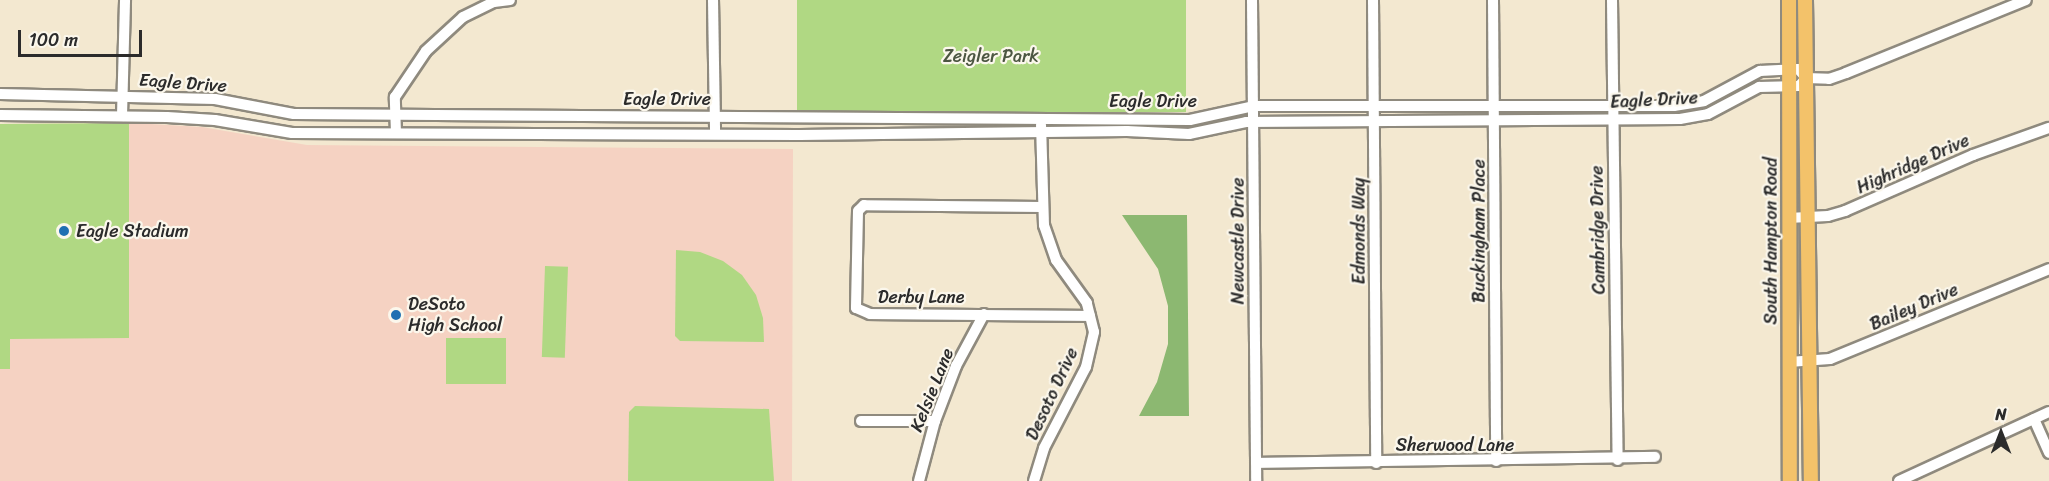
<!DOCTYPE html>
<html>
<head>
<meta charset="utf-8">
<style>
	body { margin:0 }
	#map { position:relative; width:2049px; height:481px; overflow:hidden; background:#f3e8d0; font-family:Sriracha,sans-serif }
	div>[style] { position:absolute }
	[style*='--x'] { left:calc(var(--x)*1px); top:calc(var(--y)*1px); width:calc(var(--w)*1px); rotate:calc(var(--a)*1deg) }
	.built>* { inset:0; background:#f5d2c2 }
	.green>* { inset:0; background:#b0d883; transform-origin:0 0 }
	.forest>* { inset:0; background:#8cb871 }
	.roads { filter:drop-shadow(2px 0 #8f8a7e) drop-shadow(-2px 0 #8f8a7e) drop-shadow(0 2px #8f8a7e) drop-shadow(0 -2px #8f8a7e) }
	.minor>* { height:10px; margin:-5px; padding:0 5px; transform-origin:5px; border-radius:5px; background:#fff }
	.major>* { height:14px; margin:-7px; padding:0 7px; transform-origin:7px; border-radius:7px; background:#f3c26a }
	.dots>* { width:16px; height:16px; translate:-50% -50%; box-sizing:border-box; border:3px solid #fbf7ec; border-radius:50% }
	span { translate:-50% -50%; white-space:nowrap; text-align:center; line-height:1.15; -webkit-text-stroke:4.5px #fbf7ec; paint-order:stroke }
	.park-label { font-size:18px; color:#4c5641 }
	.street-label { font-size:18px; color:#2b2b2b }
	.poi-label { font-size:18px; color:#2b2b2b }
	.left { translate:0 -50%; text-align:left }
	.north { position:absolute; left:1971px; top:403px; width:60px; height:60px; -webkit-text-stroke:4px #fbf7ec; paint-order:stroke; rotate:0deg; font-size:16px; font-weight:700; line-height:24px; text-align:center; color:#2b2b2b }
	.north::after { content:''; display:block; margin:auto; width:21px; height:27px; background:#2b2b2b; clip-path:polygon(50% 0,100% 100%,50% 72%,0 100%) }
	.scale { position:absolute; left:18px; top:30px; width:124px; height:27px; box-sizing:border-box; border:3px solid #2b2b2b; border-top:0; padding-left:8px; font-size:18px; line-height:21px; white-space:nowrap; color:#2b2b2b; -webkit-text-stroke:4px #fbf7ec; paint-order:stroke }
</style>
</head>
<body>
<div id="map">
	<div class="built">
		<i style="clip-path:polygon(134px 123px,202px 127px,307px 145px,793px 149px,792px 481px,0 481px,0 124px)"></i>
	</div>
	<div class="green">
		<i style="left:797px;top:0;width:389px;height:112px"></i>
		<i style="clip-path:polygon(129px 123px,129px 338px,10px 339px,10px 369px,0 369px,0 124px)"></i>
		<i style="clip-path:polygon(676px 250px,700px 252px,723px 261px,742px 275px,756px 295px,763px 318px,764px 342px,680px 341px,675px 336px)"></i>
		<i style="left:545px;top:266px;width:23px;height:91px;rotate:2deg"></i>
		<i style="left:446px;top:338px;width:60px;height:46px"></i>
		<i style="clip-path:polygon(635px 406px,769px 409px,774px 481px,628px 481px,629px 412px)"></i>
	</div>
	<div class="forest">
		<i style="clip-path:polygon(1122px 215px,1187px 215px,1189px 416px,1139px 416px,1157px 382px,1168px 344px,1168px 306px,1158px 269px)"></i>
	</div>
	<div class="roads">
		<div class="minor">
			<i style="--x:713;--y:0;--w:134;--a:89.1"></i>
			<i style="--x:1252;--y:0;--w:481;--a:89.5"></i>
			<i style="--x:1373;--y:0;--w:463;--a:89.6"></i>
			<i style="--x:1493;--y:0;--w:461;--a:89.6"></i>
			<i style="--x:1612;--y:0;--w:460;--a:89.3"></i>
			<i style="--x:1806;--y:78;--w:23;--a:2"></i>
			<i style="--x:1829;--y:79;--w:18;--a:-19"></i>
			<i style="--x:1846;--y:73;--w:194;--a:-22.1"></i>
			<i style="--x:0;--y:94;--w:215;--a:1.3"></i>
			<i style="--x:215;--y:99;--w:80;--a:10.8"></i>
			<i style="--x:294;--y:114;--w:896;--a:0.38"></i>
			<i style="--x:1190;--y:120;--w:66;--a:-12.3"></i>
			<i style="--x:1254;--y:106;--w:420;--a:0"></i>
			<i style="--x:1674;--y:106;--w:30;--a:-9"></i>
			<i style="--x:1704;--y:101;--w:64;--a:-28.2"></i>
			<i style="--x:1760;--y:71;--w:38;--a:-3"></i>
			<i style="--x:1798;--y:69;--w:12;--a:48"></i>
			<i style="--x:0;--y:115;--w:167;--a:0.7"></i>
			<i style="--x:167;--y:117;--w:48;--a:3.6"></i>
			<i style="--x:215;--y:120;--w:78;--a:9.6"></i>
			<i style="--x:292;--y:133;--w:508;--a:0.23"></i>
			<i style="--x:800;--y:135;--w:327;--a:-0.7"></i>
			<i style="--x:1127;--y:131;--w:62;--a:2.8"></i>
			<i style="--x:1189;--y:134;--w:58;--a:-11.9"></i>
			<i style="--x:1246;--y:122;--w:434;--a:-0.4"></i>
			<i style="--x:1680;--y:119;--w:28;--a:-10"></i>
			<i style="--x:1708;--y:114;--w:58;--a:-27.9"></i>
			<i style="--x:1759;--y:87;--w:40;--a:-1.4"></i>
			<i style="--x:1799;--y:86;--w:11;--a:-49"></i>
			<i style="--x:122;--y:116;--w:116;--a:-88.5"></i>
			<i style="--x:396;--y:133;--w:36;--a:-92"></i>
			<i style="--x:395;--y:97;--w:55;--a:-56"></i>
			<i style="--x:426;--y:51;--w:50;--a:-42.6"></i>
			<i style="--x:463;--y:17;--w:34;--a:-26"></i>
			<i style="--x:494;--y:2;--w:16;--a:-7"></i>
			<i style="--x:1042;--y:207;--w:178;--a:-179.4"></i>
			<i style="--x:864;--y:205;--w:8;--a:135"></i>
			<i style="--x:858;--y:211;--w:97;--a:91.2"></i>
			<i style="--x:856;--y:308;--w:15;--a:23"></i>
			<i style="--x:870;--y:314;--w:220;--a:0.5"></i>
			<i style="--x:1788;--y:218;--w:40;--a:-2.9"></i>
			<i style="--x:1828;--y:216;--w:18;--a:-16"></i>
			<i style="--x:1845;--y:211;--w:140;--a:-23.6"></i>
			<i style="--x:1973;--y:155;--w:81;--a:-19.6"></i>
			<i style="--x:1789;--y:362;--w:41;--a:-4.2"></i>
			<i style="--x:1830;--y:359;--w:237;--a:-22.3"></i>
			<i style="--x:2034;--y:419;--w:37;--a:66"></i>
			<i style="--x:861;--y:421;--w:74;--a:0"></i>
			<i style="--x:1256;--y:463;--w:399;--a:-0.9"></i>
			<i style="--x:919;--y:481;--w:62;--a:-75.1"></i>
			<i style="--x:935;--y:421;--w:59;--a:-69.1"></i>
			<i style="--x:956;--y:366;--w:59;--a:-61.7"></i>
			<i style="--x:1034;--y:481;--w:34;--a:-73"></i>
			<i style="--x:1044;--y:448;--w:91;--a:-62.6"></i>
			<i style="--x:1086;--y:367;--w:36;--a:-77"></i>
			<i style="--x:1094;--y:332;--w:30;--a:-104"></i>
			<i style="--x:1087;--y:303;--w:53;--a:-125.8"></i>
			<i style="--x:1056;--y:260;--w:37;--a:-109"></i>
			<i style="--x:1044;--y:225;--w:100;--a:-91.7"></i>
			<i style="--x:1899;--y:481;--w:165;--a:-24.7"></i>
		</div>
		<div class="major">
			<i style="--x:1789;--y:0;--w:481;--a:89.9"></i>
			<i style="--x:1805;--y:0;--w:481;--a:89.3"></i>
		</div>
	</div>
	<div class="dots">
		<i style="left:64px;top:231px;background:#1f6fb2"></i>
		<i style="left:396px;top:315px;background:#1f6fb2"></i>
	</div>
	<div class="park-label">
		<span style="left:991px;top:56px">Zeigler Park</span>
	</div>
	<div class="street-label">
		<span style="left:183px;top:83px;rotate:4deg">Eagle Drive</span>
		<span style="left:667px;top:99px">Eagle Drive</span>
		<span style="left:1654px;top:100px;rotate:-3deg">Eagle Drive</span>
		<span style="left:1153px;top:101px">Eagle Drive</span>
		<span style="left:1913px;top:164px;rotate:-24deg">Highridge Drive</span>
		<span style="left:1598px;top:230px;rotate:-91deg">Cambridge Drive</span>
		<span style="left:1359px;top:231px;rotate:-90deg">Edmonds Way</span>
		<span style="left:1479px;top:231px;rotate:-90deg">Buckingham Place</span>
		<span style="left:1238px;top:241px;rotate:-90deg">Newcastle Drive</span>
		<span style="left:1771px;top:241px;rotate:-90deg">South Hampton Road</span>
		<span style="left:921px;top:297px">Derby Lane</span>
		<span style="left:1914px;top:307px;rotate:-23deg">Bailey Drive</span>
		<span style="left:932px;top:390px;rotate:-68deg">Kelsie Lane</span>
		<span style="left:1052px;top:394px;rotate:-65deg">Desoto Drive</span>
		<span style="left:1455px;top:445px">Sherwood Lane</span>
	</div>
	<div class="poi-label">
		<span class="left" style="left:76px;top:231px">Eagle Stadium</span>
		<span class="left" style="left:408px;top:315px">DeSoto<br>High School</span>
	</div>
	<div class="north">N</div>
	<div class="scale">100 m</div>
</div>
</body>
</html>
